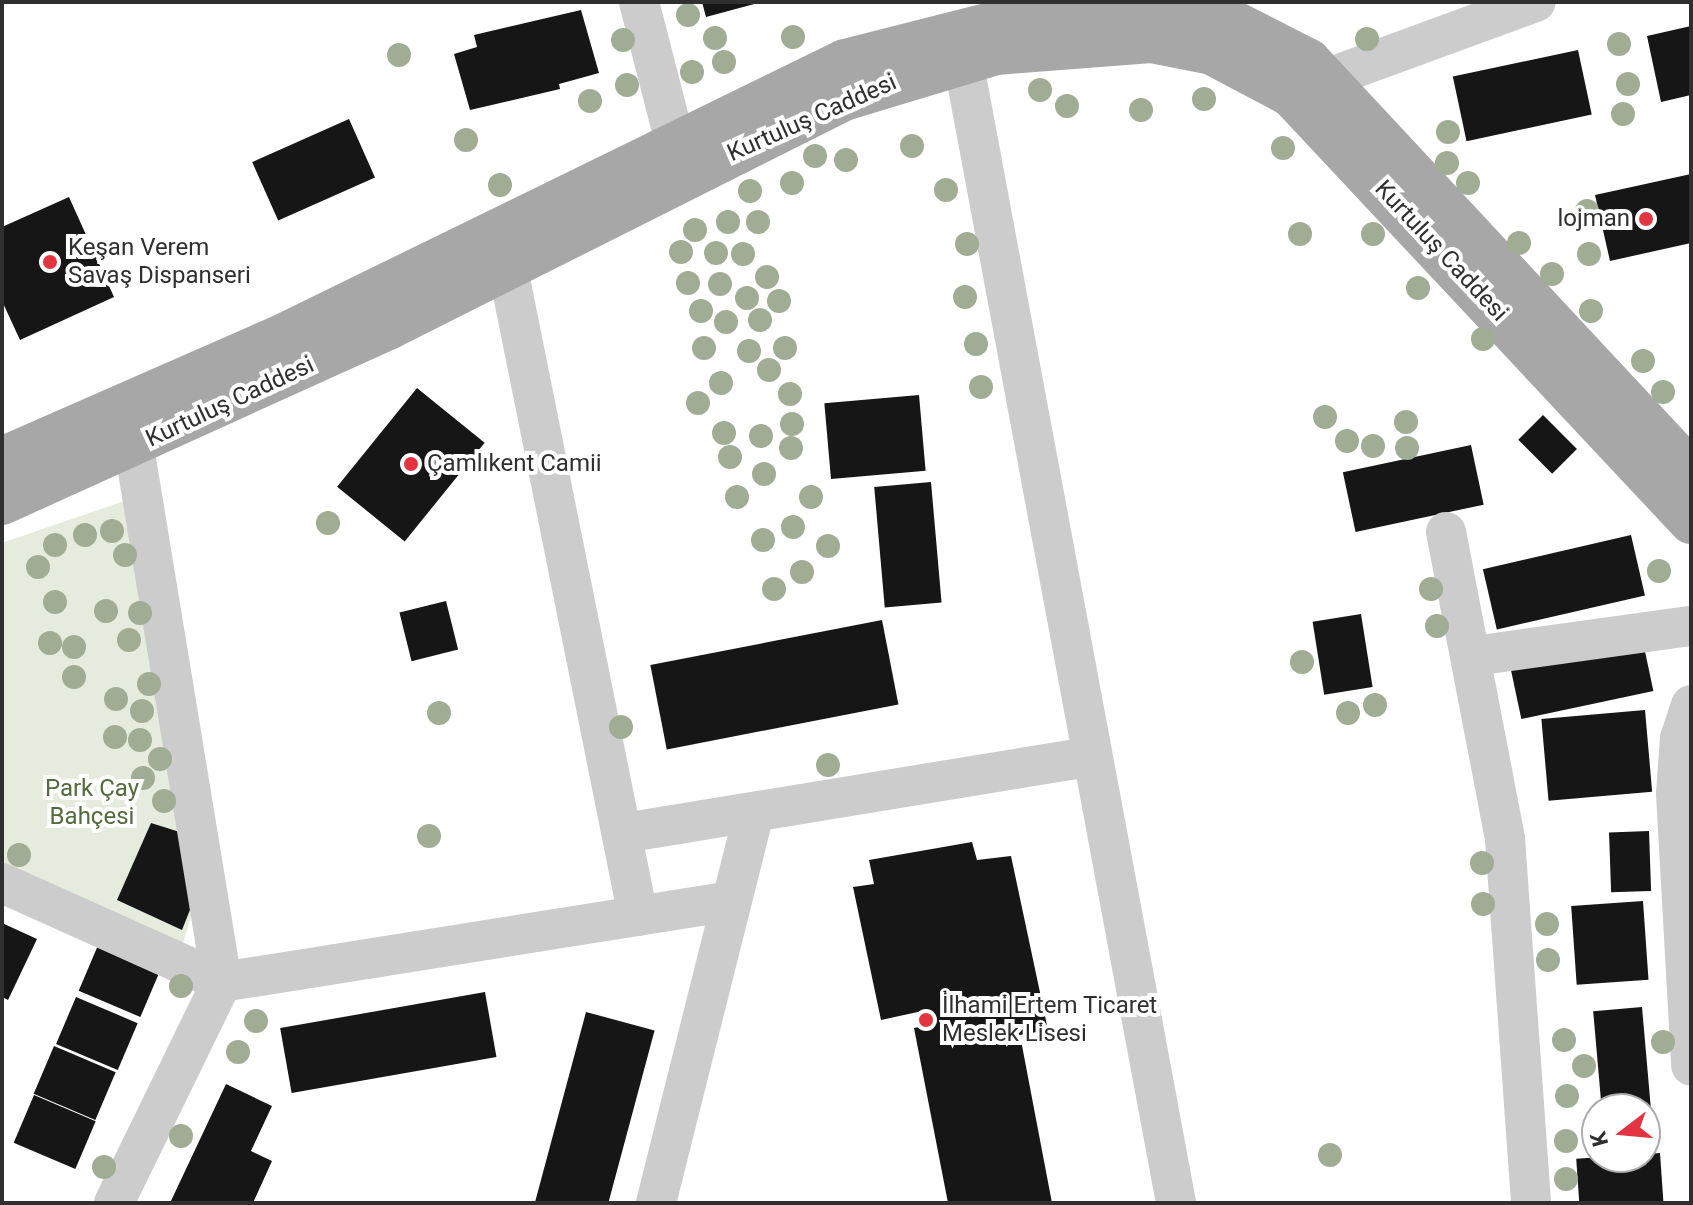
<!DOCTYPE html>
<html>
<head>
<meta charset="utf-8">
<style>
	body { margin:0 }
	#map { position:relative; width:1693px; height:1205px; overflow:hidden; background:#fff; font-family:Roboto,sans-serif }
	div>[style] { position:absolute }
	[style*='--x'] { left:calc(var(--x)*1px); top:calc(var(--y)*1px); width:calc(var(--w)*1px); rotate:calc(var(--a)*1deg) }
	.green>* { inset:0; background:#e5ecdd }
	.building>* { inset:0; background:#161616; transform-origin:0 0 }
	.minor>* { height:40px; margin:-20px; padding:0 20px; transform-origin:20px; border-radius:20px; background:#ccc }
	.primary>* { height:44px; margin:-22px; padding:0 22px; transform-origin:22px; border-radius:22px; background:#a7a7a7 }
	.trees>* { width:24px; height:24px; margin:-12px; border-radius:50%; background:#a0ad94 }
	.dots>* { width:22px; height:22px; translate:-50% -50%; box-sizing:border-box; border:4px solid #fff; border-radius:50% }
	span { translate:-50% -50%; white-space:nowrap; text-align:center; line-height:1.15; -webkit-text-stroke:8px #fff; paint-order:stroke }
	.street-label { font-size:24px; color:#2f2f2f }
	.poi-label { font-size:24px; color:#2f2f2f }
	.right { translate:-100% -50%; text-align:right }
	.left { translate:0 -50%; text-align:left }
	.park-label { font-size:24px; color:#526a3d }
	.frame { position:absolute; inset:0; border:4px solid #2f2f2f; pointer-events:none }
	.north { position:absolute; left:1581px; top:1093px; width:80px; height:80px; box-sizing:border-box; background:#fff; border:2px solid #acacac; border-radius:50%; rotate:254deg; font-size:22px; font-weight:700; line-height:32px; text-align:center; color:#2f2f2f }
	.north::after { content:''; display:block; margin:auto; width:28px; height:36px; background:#e23541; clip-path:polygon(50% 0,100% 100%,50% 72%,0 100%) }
</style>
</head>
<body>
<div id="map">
	<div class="green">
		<i style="clip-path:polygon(130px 499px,199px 892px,183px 943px,2px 864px,2px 543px)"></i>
	</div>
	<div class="building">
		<i style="clip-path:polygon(702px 2px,758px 2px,758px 3px,706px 17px)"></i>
		<i style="clip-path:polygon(581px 10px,599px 73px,559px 84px,560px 89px,470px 110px,454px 54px,477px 47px,474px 35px)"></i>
		<i style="clip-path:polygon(1691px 26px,1691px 95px,1661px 102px,1647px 36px)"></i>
		<i style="left:1578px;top:50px;width:66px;height:128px;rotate:78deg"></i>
		<i style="left:349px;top:119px;width:64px;height:106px;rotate:66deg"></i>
		<i style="clip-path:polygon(1691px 174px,1691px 243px,1610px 261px,1595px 195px)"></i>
		<i style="clip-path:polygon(69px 197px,114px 297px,20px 340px,2px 301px,2px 227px)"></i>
		<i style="left:417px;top:388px;width:87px;height:127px;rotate:39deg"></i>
		<i style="left:919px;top:395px;width:76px;height:95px;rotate:85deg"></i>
		<i style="left:1543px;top:415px;width:48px;height:35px;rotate:45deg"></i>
		<i style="left:1471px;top:445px;width:61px;height:131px;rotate:78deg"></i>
		<i style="left:931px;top:482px;width:121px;height:57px;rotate:85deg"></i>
		<i style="left:1631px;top:535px;width:62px;height:152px;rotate:77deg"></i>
		<i style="left:446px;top:601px;width:50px;height:48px;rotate:76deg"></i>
		<i style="left:1361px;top:614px;width:74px;height:49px;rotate:81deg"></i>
		<i style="left:882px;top:620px;width:86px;height:236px;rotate:79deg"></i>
		<i style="left:1643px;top:642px;width:50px;height:135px;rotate:78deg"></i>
		<i style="left:1645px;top:710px;width:82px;height:104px;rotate:85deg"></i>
		<i style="clip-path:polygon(151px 823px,186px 834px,197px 892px,182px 930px,117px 900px)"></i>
		<i style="left:1649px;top:831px;width:60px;height:40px;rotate:88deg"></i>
		<i style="clip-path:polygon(972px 842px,977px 860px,1011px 856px,1048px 1030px,1020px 1035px,1052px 1203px,948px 1203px,914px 1028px,930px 1025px,927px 1010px,881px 1020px,853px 887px,874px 884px,869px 860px)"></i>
		<i style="left:1643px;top:901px;width:79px;height:72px;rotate:86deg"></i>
		<i style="clip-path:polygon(2px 923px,37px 939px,8px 1000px,2px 997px)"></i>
		<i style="left:99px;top:943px;width:67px;height:52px;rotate:23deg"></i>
		<i style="left:485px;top:992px;width:66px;height:208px;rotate:80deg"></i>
		<i style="left:76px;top:997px;width:67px;height:51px;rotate:23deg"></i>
		<i style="left:1642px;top:1007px;width:100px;height:49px;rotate:85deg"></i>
		<i style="left:586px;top:1012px;width:71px;height:198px;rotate:15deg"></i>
		<i style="left:54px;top:1046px;width:67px;height:52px;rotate:23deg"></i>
		<i style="clip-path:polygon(226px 1084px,272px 1106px,251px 1151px,272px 1161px,253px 1203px,170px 1203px)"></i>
		<i style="left:34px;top:1095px;width:67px;height:52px;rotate:23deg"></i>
		<i style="left:1660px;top:1153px;width:48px;height:84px;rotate:86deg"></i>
	</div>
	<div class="minor">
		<i style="--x:639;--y:2;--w:149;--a:75.6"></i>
		<i style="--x:963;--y:60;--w:1163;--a:79.44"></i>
		<i style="--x:1328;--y:78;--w:221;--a:-20.1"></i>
		<i style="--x:508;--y:269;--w:660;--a:78.64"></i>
		<i style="--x:1446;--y:532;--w:313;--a:79.1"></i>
		<i style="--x:1505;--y:839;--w:365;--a:85.9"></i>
		<i style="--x:1474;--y:656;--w:219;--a:-7.9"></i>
		<i style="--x:1691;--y:705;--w:35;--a:108"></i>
		<i style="--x:1680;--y:738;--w:56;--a:94.1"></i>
		<i style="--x:1676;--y:794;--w:272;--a:86.8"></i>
		<i style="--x:624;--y:833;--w:474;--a:-9.3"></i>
		<i style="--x:2;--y:883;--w:241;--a:24.2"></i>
		<i style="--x:222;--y:982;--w:516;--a:-9.02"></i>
		<i style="--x:114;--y:1203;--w:246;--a:-64"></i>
		<i style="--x:222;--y:982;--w:542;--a:-99.34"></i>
		<i style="--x:656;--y:1203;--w:401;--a:-75.9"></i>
	</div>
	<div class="primary">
		<i style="--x:2;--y:459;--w:299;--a:-23.7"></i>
		<i style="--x:276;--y:339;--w:633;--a:-26.04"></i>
		<i style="--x:845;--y:61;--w:188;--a:-14.2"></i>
		<i style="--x:1027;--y:15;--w:116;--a:-4.9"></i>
		<i style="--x:1143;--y:5;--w:85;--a:9.5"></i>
		<i style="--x:1227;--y:19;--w:92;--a:27.1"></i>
		<i style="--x:1309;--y:61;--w:560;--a:47.02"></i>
		<i style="--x:2;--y:503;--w:424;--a:-24.4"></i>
		<i style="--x:388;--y:328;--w:510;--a:-26.67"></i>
		<i style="--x:844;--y:99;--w:159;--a:-16.8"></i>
		<i style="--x:996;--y:53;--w:155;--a:-4.4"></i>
		<i style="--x:1151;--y:41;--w:62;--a:11.1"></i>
		<i style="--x:1212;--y:53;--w:89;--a:28"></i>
		<i style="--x:1291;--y:95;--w:585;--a:46.87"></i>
	</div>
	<div class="trees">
		<i style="left:688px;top:15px"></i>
		<i style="left:793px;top:37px"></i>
		<i style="left:715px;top:38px"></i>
		<i style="left:1367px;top:39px"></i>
		<i style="left:623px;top:40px"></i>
		<i style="left:1619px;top:44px"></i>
		<i style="left:399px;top:55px"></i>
		<i style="left:724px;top:62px"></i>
		<i style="left:692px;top:72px"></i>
		<i style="left:1628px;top:84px"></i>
		<i style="left:627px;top:85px"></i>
		<i style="left:1040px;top:90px"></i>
		<i style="left:1204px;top:99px"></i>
		<i style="left:590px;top:101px"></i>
		<i style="left:1067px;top:106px"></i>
		<i style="left:1141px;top:110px"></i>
		<i style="left:1623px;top:114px"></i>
		<i style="left:1448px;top:132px"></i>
		<i style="left:466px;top:140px"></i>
		<i style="left:912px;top:146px"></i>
		<i style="left:1283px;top:148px"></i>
		<i style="left:815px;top:156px"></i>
		<i style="left:846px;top:160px"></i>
		<i style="left:1447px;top:163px"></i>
		<i style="left:792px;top:183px"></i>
		<i style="left:1468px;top:183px"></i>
		<i style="left:500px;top:185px"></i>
		<i style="left:946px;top:190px"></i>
		<i style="left:750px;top:191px"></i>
		<i style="left:1587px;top:211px"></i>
		<i style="left:728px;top:222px"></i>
		<i style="left:758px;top:222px"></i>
		<i style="left:695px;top:230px"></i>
		<i style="left:1300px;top:234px"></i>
		<i style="left:1373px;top:234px"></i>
		<i style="left:1519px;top:243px"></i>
		<i style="left:967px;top:244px"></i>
		<i style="left:681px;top:252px"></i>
		<i style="left:716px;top:253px"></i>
		<i style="left:743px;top:254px"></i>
		<i style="left:1589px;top:254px"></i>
		<i style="left:1552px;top:274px"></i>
		<i style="left:767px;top:277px"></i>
		<i style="left:688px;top:283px"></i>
		<i style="left:720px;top:284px"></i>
		<i style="left:1418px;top:288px"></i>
		<i style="left:965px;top:297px"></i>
		<i style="left:747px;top:298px"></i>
		<i style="left:779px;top:301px"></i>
		<i style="left:701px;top:311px"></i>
		<i style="left:1591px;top:311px"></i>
		<i style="left:760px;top:320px"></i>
		<i style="left:726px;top:322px"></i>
		<i style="left:1483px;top:339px"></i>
		<i style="left:976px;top:344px"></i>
		<i style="left:704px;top:348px"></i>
		<i style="left:785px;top:348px"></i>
		<i style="left:749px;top:351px"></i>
		<i style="left:1643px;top:361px"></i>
		<i style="left:769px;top:370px"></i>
		<i style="left:721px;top:383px"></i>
		<i style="left:981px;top:387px"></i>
		<i style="left:1663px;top:392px"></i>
		<i style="left:790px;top:394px"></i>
		<i style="left:698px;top:403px"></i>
		<i style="left:1325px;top:417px"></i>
		<i style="left:1406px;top:422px"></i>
		<i style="left:792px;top:424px"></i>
		<i style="left:724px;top:433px"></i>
		<i style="left:761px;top:436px"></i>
		<i style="left:1347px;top:441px"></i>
		<i style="left:1373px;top:446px"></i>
		<i style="left:791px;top:448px"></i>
		<i style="left:1407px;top:448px"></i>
		<i style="left:730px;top:457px"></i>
		<i style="left:764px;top:474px"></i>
		<i style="left:737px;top:497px"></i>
		<i style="left:811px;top:497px"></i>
		<i style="left:328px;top:523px"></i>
		<i style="left:793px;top:527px"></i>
		<i style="left:112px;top:531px"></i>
		<i style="left:85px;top:535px"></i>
		<i style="left:763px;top:540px"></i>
		<i style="left:55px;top:545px"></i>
		<i style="left:828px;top:546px"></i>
		<i style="left:125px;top:555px"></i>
		<i style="left:38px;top:567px"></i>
		<i style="left:1659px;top:571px"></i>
		<i style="left:802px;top:572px"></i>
		<i style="left:774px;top:589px"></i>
		<i style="left:1431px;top:589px"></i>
		<i style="left:55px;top:602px"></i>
		<i style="left:106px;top:611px"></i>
		<i style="left:140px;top:613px"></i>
		<i style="left:1437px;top:626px"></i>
		<i style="left:129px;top:640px"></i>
		<i style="left:50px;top:643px"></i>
		<i style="left:74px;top:647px"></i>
		<i style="left:1302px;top:662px"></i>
		<i style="left:74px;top:677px"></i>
		<i style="left:149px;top:684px"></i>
		<i style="left:116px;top:699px"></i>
		<i style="left:1375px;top:705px"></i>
		<i style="left:142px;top:711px"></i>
		<i style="left:439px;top:713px"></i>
		<i style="left:1348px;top:713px"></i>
		<i style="left:621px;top:727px"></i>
		<i style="left:115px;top:737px"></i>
		<i style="left:140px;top:740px"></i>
		<i style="left:160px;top:759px"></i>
		<i style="left:828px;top:765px"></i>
		<i style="left:143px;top:778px"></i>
		<i style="left:164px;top:801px"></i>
		<i style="left:429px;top:836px"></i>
		<i style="left:19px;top:855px"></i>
		<i style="left:1482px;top:863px"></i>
		<i style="left:1483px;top:904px"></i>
		<i style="left:1547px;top:924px"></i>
		<i style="left:1548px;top:960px"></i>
		<i style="left:181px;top:986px"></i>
		<i style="left:256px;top:1021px"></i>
		<i style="left:1564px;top:1040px"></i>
		<i style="left:1663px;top:1042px"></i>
		<i style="left:238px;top:1052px"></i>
		<i style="left:1584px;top:1066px"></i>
		<i style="left:1567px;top:1096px"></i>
		<i style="left:181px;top:1136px"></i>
		<i style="left:1566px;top:1141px"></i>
		<i style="left:1330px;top:1155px"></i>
		<i style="left:104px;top:1167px"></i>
		<i style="left:1566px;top:1179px"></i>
	</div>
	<div class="dots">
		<i style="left:1646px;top:219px;background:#e23541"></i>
		<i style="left:50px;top:262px;background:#e23541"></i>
		<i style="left:411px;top:464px;background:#e23541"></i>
		<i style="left:926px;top:1020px;background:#e23541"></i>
	</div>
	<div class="street-label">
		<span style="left:812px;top:118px;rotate:-24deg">Kurtuluş Caddesi</span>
		<span style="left:1441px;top:251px;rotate:47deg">Kurtuluş Caddesi</span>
		<span style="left:230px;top:402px;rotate:-25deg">Kurtuluş Caddesi</span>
	</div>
	<div class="poi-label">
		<span class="right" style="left:1630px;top:219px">lojman</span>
		<span class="left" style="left:68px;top:262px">Keşan Verem<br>Savaş Dispanseri</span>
		<span class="left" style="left:427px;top:464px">Çamlıkent Camii</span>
		<span class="left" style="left:942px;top:1020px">İlhami Ertem Ticaret<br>Meslek Lisesi</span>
	</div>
	<div class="park-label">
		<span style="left:92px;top:803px">Park Çay<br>Bahçesi</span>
	</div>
	<div class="frame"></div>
	<div class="north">K</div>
</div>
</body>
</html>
